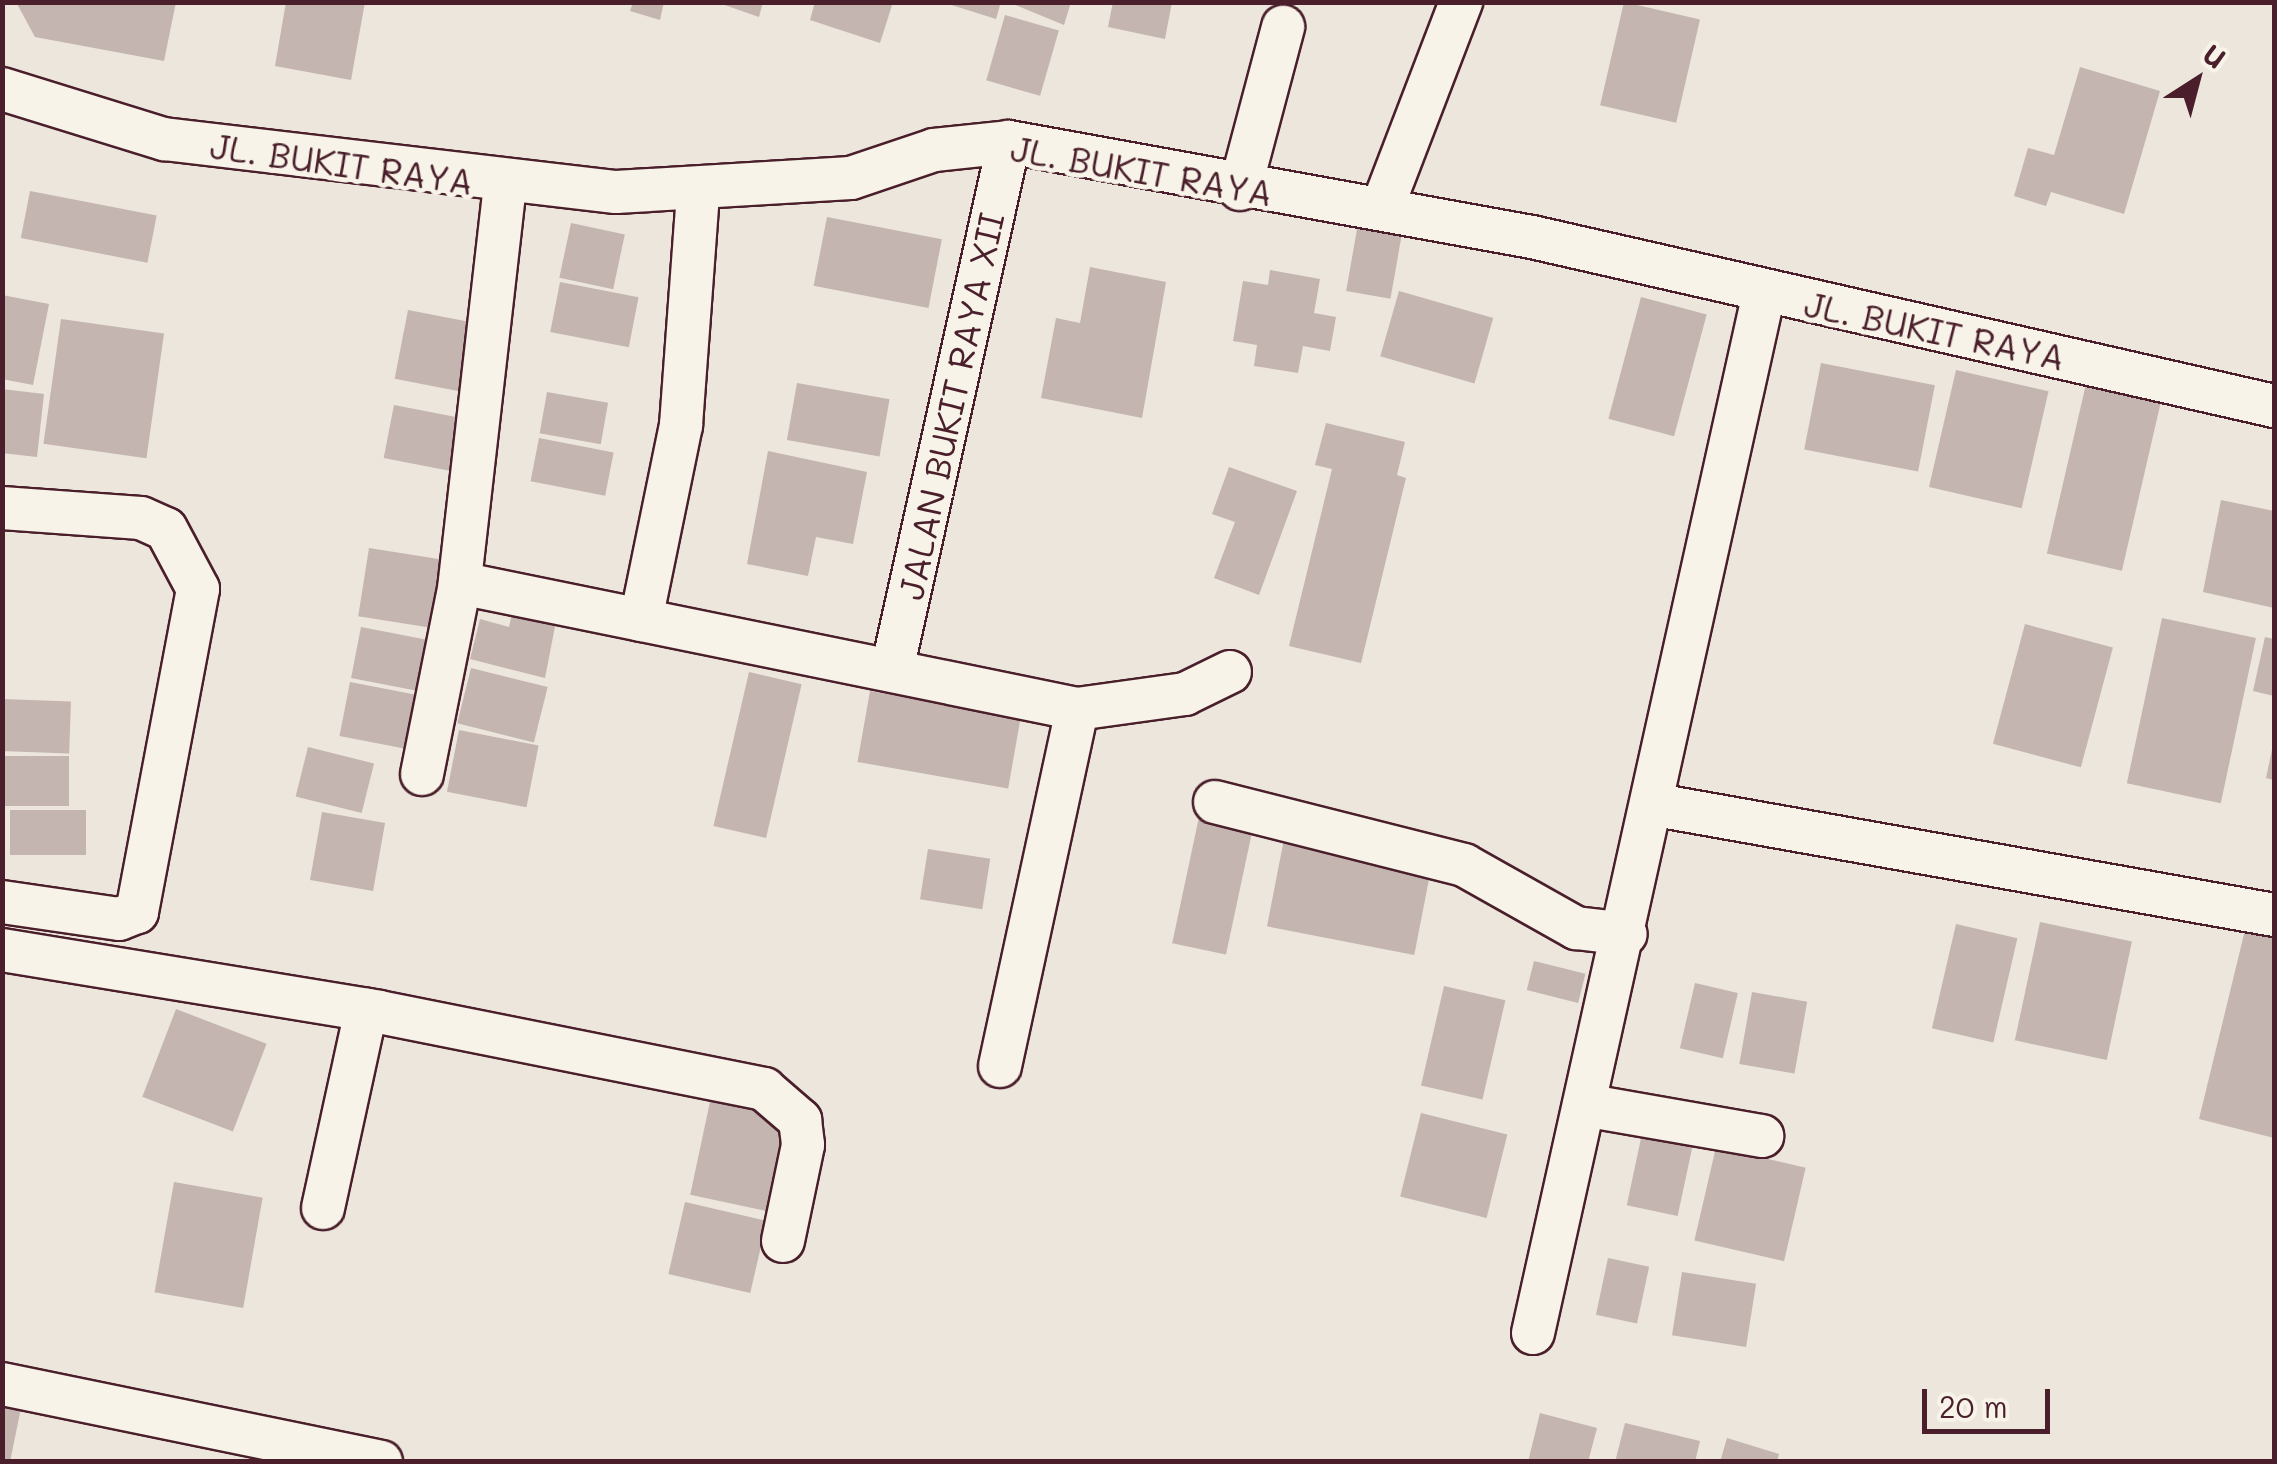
<!DOCTYPE html>
<html>
<head>
<meta charset="utf-8">
<style>
	body { margin:0 }
	#map { position:relative; width:2277px; height:1464px; overflow:hidden; background:#ece6dd; font-family:Mali,sans-serif }
	div>[style] { position:absolute }
	[style*='--x'] { left:calc(var(--x)*1px); top:calc(var(--y)*1px); width:calc(var(--w)*1px); rotate:calc(var(--a)*1deg) }
	.building>* { inset:0; background:#c4b5b0; transform-origin:0 0 }
	.roads { filter:drop-shadow(2px 0 #4a1f2b) drop-shadow(-2px 0 #4a1f2b) drop-shadow(0 2px #4a1f2b) drop-shadow(0 -2px #4a1f2b) }
	.minor>* { height:42px; margin:-21px; padding:0 21px; transform-origin:21px; border-radius:21px; background:#f7f3e8 }
	span { translate:-50% -50%; white-space:nowrap; text-align:center; line-height:1.15; -webkit-text-stroke:10px #f7f3e8; paint-order:stroke }
	.street-label { font-size:35px; color:#4a1f2b }
	.frame { position:absolute; inset:0; border:5px solid #4a1f2b; pointer-events:none }
	.north { position:absolute; left:2147px; top:30px; width:100px; height:100px; -webkit-text-stroke:8px #f7f3e8; paint-order:stroke; rotate:36deg; font-size:28px; font-weight:700; line-height:40px; text-align:center; color:#4a1f2b }
	.north::after { content:''; display:block; margin:auto; width:35px; height:45px; background:#4a1f2b; clip-path:polygon(50% 0,100% 100%,50% 72%,0 100%) }
	.scale { position:absolute; left:1922px; top:1389px; width:128px; height:45px; box-sizing:border-box; border:5px solid #4a1f2b; border-top:0; padding-left:12px; font-size:30px; line-height:35px; white-space:nowrap; color:#4a1f2b; -webkit-text-stroke:8px #f7f3e8; paint-order:stroke }
</style>
</head>
<body>
<div id="map">
	<div class="building">
		<i style="clip-path:polygon(16px 2px,176px 2px,164px 61px,35px 37px)"></i>
		<i style="clip-path:polygon(286px 2px,365px 2px,351px 80px,275px 66px)"></i>
		<i style="clip-path:polygon(633px 2px,664px 2px,660px 20px,630px 11px)"></i>
		<i style="clip-path:polygon(716px 2px,763px 2px,759px 17px)"></i>
		<i style="clip-path:polygon(815px 2px,893px 2px,880px 43px,810px 20px)"></i>
		<i style="clip-path:polygon(942px 2px,1001px 2px,996px 19px)"></i>
		<i style="clip-path:polygon(1008px 2px,1071px 2px,1064px 25px)"></i>
		<i style="clip-path:polygon(1113px 2px,1172px 2px,1165px 39px,1108px 27px)"></i>
		<i style="left:1624px;top:2px;width:78px;height:106px;rotate:13deg"></i>
		<i style="left:1005px;top:15px;width:56px;height:68px;rotate:16deg"></i>
		<i style="clip-path:polygon(2080px 67px,2160px 91px,2124px 214px,2051px 192px,2046px 206px,2014px 196px,2028px 148px,2054px 155px)"></i>
		<i style="left:30px;top:191px;width:129px;height:48px;rotate:11deg"></i>
		<i style="left:827px;top:217px;width:117px;height:70px;rotate:11deg"></i>
		<i style="left:1359px;top:218px;width:45px;height:74px;rotate:10deg"></i>
		<i style="left:571px;top:223px;width:55px;height:56px;rotate:12deg"></i>
		<i style="clip-path:polygon(1090px 267px,1166px 282px,1142px 418px,1041px 398px,1056px 318px,1080px 323px)"></i>
		<i style="clip-path:polygon(1270px 270px,1320px 279px,1314px 313px,1336px 317px,1330px 351px,1303px 346px,1298px 373px,1254px 366px,1257px 345px,1233px 341px,1243px 281px,1268px 285px)"></i>
		<i style="left:560px;top:282px;width:80px;height:51px;rotate:11deg"></i>
		<i style="left:1399px;top:291px;width:98px;height:68px;rotate:16deg"></i>
		<i style="clip-path:polygon(2px 295px,49px 304px,33px 385px,2px 379px)"></i>
		<i style="left:1641px;top:297px;width:68px;height:126px;rotate:15deg"></i>
		<i style="left:408px;top:310px;width:75px;height:70px;rotate:11deg"></i>
		<i style="left:61px;top:319px;width:104px;height:126px;rotate:8deg"></i>
		<i style="left:1821px;top:363px;width:116px;height:88px;rotate:11deg"></i>
		<i style="left:1956px;top:370px;width:95px;height:120px;rotate:13deg"></i>
		<i style="left:797px;top:383px;width:94px;height:58px;rotate:10deg"></i>
		<i style="left:2086px;top:384px;width:77px;height:174px;rotate:13deg"></i>
		<i style="clip-path:polygon(2px 389px,44px 394px,37px 457px,2px 453px)"></i>
		<i style="left:547px;top:392px;width:62px;height:42px;rotate:10deg"></i>
		<i style="left:394px;top:405px;width:80px;height:54px;rotate:11deg"></i>
		<i style="clip-path:polygon(1326px 423px,1405px 442px,1397px 475px,1406px 478px,1361px 663px,1289px 646px,1332px 469px,1315px 465px)"></i>
		<i style="left:539px;top:438px;width:76px;height:44px;rotate:11deg"></i>
		<i style="clip-path:polygon(768px 451px,867px 472px,853px 544px,816px 537px,808px 576px,747px 564px)"></i>
		<i style="clip-path:polygon(1229px 467px,1297px 491px,1259px 595px,1214px 578px,1235px 522px,1212px 514px)"></i>
		<i style="clip-path:polygon(2221px 500px,2274px 511px,2274px 608px,2203px 592px)"></i>
		<i style="left:369px;top:548px;width:80px;height:69px;rotate:9deg"></i>
		<i style="clip-path:polygon(515px 600px,558px 611px,545px 678px,470px 659px,480px 619px,509px 627px)"></i>
		<i style="left:2162px;top:618px;width:96px;height:169px;rotate:12deg"></i>
		<i style="left:2025px;top:624px;width:91px;height:124px;rotate:15deg"></i>
		<i style="left:361px;top:627px;width:71px;height:52px;rotate:11deg"></i>
		<i style="clip-path:polygon(2265px 637px,2274px 639px,2274px 696px,2253px 691px)"></i>
		<i style="left:471px;top:668px;width:79px;height:57px;rotate:14deg"></i>
		<i style="left:749px;top:672px;width:54px;height:158px;rotate:13deg"></i>
		<i style="left:350px;top:682px;width:87px;height:55px;rotate:11deg"></i>
		<i style="left:870px;top:691px;width:153px;height:72px;rotate:10deg"></i>
		<i style="left:2px;top:699px;width:69px;height:52px;rotate:2deg"></i>
		<i style="left:459px;top:730px;width:81px;height:63px;rotate:11deg"></i>
		<i style="clip-path:polygon(2273px 745px,2274px 745px,2274px 780px,2266px 778px)"></i>
		<i style="left:308px;top:747px;width:68px;height:51px;rotate:14deg"></i>
		<i style="left:2px;top:756px;width:67px;height:50px"></i>
		<i style="left:10px;top:810px;width:76px;height:45px"></i>
		<i style="left:322px;top:812px;width:64px;height:69px;rotate:10deg"></i>
		<i style="left:1199px;top:817px;width:55px;height:129px;rotate:12deg"></i>
		<i style="left:1284px;top:839px;width:150px;height:89px;rotate:11deg"></i>
		<i style="left:928px;top:849px;width:63px;height:51px;rotate:9deg"></i>
		<i style="left:2040px;top:922px;width:94px;height:121px;rotate:12deg"></i>
		<i style="left:1956px;top:924px;width:63px;height:107px;rotate:13deg"></i>
		<i style="clip-path:polygon(2246px 926px,2274px 933px,2274px 1138px,2199px 1119px)"></i>
		<i style="left:1534px;top:961px;width:53px;height:30px;rotate:14deg"></i>
		<i style="left:1695px;top:983px;width:44px;height:67px;rotate:13deg"></i>
		<i style="left:1444px;top:986px;width:63px;height:102px;rotate:13deg"></i>
		<i style="left:1752px;top:992px;width:56px;height:73px;rotate:10deg"></i>
		<i style="left:176px;top:1009px;width:97px;height:94px;rotate:21deg"></i>
		<i style="left:711px;top:1097px;width:79px;height:100px;rotate:12deg"></i>
		<i style="left:1421px;top:1113px;width:89px;height:86px;rotate:14deg"></i>
		<i style="left:1643px;top:1129px;width:52px;height:78px;rotate:12deg"></i>
		<i style="left:1716px;top:1147px;width:92px;height:96px;rotate:13deg"></i>
		<i style="left:174px;top:1182px;width:90px;height:112px;rotate:10deg"></i>
		<i style="left:685px;top:1202px;width:84px;height:74px;rotate:13deg"></i>
		<i style="left:1608px;top:1258px;width:42px;height:58px;rotate:12deg"></i>
		<i style="left:1682px;top:1272px;width:75px;height:64px;rotate:9deg"></i>
		<i style="clip-path:polygon(2px 1388px,24px 1393px,10px 1462px,2px 1462px)"></i>
		<i style="clip-path:polygon(1540px 1413px,1597px 1428px,1588px 1462px,1528px 1462px)"></i>
		<i style="clip-path:polygon(1625px 1423px,1700px 1441px,1695px 1462px,1615px 1462px)"></i>
		<i style="clip-path:polygon(1727px 1438px,1779px 1454px,1777px 1462px,1720px 1462px)"></i>
	</div>
	<div class="roads">
		<div class="minor">
			<i style="--x:2;--y:89;--w:170;--a:17.2"></i>
			<i style="--x:164;--y:139;--w:455;--a:6.7"></i>
			<i style="--x:616;--y:192;--w:235;--a:-3.4"></i>
			<i style="--x:851;--y:178;--w:88;--a:-18.6"></i>
			<i style="--x:934;--y:150;--w:75;--a:-6.1"></i>
			<i style="--x:1009;--y:142;--w:532;--a:10.3"></i>
			<i style="--x:1532;--y:237;--w:761;--a:12.83"></i>
			<i style="--x:505;--y:185;--w:401;--a:96.5"></i>
			<i style="--x:460;--y:583;--w:630;--a:11.54"></i>
			<i style="--x:1077;--y:709;--w:109;--a:-7.9"></i>
			<i style="--x:1185;--y:694;--w:50;--a:-26.1"></i>
			<i style="--x:1240;--y:189;--w:168;--a:-75.1"></i>
			<i style="--x:1382;--y:208;--w:221;--a:-69"></i>
			<i style="--x:2;--y:508;--w:139;--a:4.1"></i>
			<i style="--x:141;--y:518;--w:27;--a:24"></i>
			<i style="--x:166;--y:529;--w:68;--a:61.9"></i>
			<i style="--x:198;--y:589;--w:329;--a:100.7"></i>
			<i style="--x:137;--y:912;--w:19;--a:159"></i>
			<i style="--x:119;--y:919;--w:118;--a:-171.7"></i>
			<i style="--x:641;--y:620;--w:199;--a:-78.4"></i>
			<i style="--x:681;--y:425;--w:233;--a:-85.8"></i>
			<i style="--x:892;--y:670;--w:541;--a:-77.51"></i>
			<i style="--x:422;--y:774;--w:195;--a:-78.7"></i>
			<i style="--x:1215;--y:802;--w:257;--a:14.2"></i>
			<i style="--x:1464;--y:865;--w:129;--a:29.4"></i>
			<i style="--x:1576;--y:928;--w:50;--a:6.8"></i>
			<i style="--x:1656;--y:805;--w:628;--a:10.09"></i>
			<i style="--x:2;--y:950;--w:382;--a:9.3"></i>
			<i style="--x:379;--y:1012;--w:393;--a:11.3"></i>
			<i style="--x:764;--y:1089;--w:48;--a:40.7"></i>
			<i style="--x:800;--y:1120;--w:25;--a:83"></i>
			<i style="--x:803;--y:1145;--w:98;--a:101.8"></i>
			<i style="--x:1000;--y:1066;--w:365;--a:-77.8"></i>
			<i style="--x:1584;--y:1105;--w:181;--a:9.9"></i>
			<i style="--x:323;--y:1208;--w:203;--a:-77.7"></i>
			<i style="--x:1533;--y:1333;--w:1065;--a:-77.48"></i>
			<i style="--x:2;--y:1384;--w:387;--a:11.6"></i>
		</div>
	</div>
	<div class="street-label">
		<span style="left:342px;top:163px;rotate:8deg">JL. BUKIT RAYA</span>
		<span style="left:1142px;top:170px;rotate:10deg">JL. BUKIT RAYA</span>
		<span style="left:1935px;top:330px;rotate:12deg">JL. BUKIT RAYA</span>
		<span style="left:950px;top:406px;rotate:-78deg">JALAN BUKIT RAYA XII</span>
	</div>
	<div class="frame"></div>
	<div class="north">U</div>
	<div class="scale">20 m</div>
</div>
</body>
</html>
